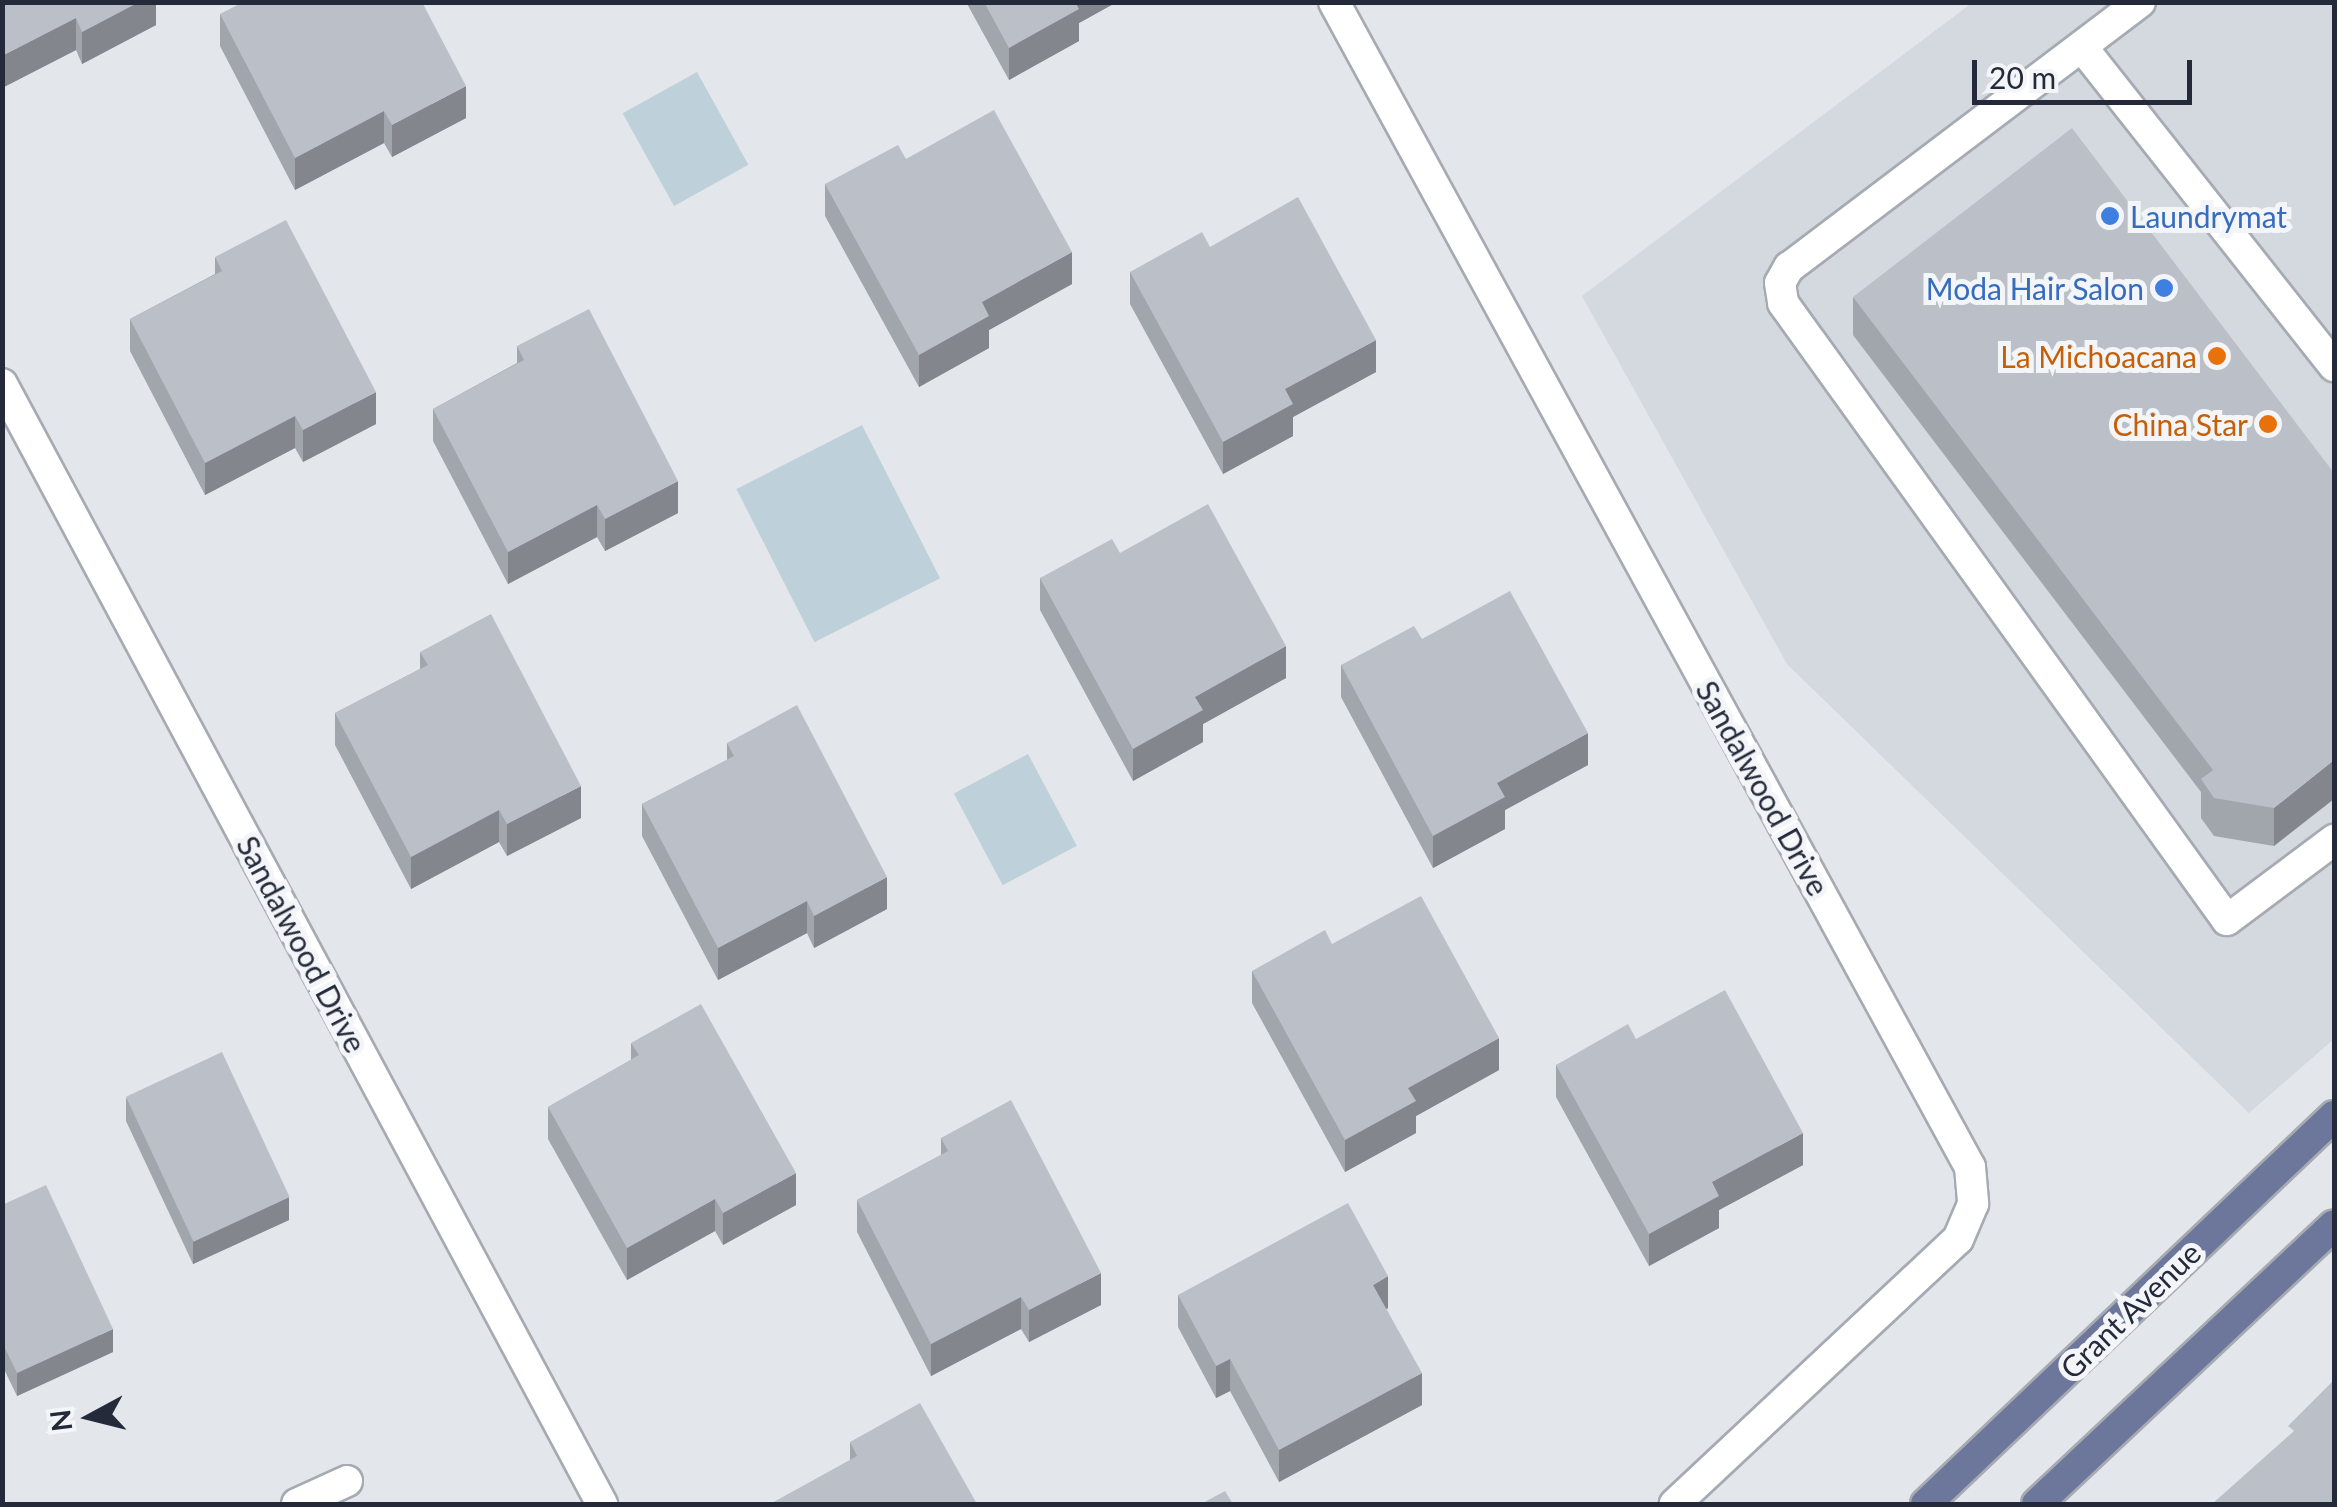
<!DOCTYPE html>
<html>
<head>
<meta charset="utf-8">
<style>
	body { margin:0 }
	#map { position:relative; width:2337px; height:1507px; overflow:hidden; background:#e3e6eb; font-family:Lato,sans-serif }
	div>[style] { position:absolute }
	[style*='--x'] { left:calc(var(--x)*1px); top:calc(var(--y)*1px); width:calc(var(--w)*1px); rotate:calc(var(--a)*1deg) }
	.built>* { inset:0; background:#d4d8df }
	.green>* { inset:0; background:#bed1da; transform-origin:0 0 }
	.roads { filter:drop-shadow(2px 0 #a6aab2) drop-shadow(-2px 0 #a6aab2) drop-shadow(0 2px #a6aab2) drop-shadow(0 -2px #a6aab2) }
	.lane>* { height:30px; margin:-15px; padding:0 15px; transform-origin:15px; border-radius:15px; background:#fff }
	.street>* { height:30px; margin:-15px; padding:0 15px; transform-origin:15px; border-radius:15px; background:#fff }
	.primary>* { height:30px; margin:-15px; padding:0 15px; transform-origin:15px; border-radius:15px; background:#6c779b }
	.wall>* { inset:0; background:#a1a5ac }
	.shaded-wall>* { inset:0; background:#83868c }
	.building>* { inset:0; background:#bbc0c8; transform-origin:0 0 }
	.dots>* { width:28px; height:28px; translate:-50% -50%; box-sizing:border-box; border:5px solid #f3f5f8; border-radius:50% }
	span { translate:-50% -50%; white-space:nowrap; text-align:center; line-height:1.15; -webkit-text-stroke:10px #f3f5f8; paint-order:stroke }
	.shop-label { font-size:30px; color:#366cbe }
	.left { translate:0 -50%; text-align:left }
	.right { translate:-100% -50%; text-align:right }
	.food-label { font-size:30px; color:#c56008 }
	.street-label { font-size:30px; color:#242a3a }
	.frame { position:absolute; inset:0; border:5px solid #242a3a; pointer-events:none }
	.north { position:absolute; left:40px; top:1367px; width:100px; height:100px; -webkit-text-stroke:8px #f3f5f8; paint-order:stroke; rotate:263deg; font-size:28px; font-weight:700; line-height:40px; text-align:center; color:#242a3a }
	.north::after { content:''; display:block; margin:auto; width:35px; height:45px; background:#242a3a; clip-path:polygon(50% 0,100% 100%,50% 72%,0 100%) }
	.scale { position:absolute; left:1972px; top:60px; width:220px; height:45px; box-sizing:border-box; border:5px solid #242a3a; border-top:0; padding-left:12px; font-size:30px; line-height:35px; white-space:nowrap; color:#242a3a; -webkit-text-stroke:8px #f3f5f8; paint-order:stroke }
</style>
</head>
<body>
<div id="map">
	<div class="built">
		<i style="clip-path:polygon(1972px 3px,2334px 3px,2334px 1039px,2249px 1113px,1787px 664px,1582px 296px)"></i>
	</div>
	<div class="green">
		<i style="left:697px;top:72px;width:106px;height:85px;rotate:61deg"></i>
		<i style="left:862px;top:425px;width:172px;height:141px;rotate:63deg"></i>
		<i style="left:1028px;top:754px;width:104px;height:84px;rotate:62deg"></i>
	</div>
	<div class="roads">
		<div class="lane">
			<i style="--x:2140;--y:2;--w:440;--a:142.9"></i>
			<i style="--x:1789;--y:267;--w:18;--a:119"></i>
			<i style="--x:1780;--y:283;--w:20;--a:81"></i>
			<i style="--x:1783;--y:303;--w:760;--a:54.26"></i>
			<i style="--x:2227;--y:920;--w:134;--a:-36.8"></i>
			<i style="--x:2082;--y:47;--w:407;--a:51.7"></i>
		</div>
		<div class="street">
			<i style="--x:1334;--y:2;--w:1327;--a:61.37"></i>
			<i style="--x:1970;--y:1167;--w:37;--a:85"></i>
			<i style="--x:1973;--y:1204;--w:38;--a:113"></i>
			<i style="--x:1958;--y:1239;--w:388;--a:136.9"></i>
			<i style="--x:2;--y:384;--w:1271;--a:61.82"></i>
			<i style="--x:297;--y:1504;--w:55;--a:-24.7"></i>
		</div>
		<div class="primary">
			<i style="--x:1926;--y:1504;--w:563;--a:-43.56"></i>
			<i style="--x:2037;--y:1504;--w:407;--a:-43.2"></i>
		</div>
	</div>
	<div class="wall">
		<i style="clip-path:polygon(2px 2px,156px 2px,156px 25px,82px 64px,76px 50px,2px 88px)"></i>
		<i style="clip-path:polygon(966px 2px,1117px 2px,1079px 23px,1079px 41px,1009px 80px)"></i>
		<i style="clip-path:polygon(220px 14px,466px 118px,392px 157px,384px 143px,295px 190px,220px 46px)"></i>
		<i style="clip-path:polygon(825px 184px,1072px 284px,989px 330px,989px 348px,919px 387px,825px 216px)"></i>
		<i style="clip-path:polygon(1210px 247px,1376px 372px,1293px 417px,1293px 436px,1223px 474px,1130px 304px,1130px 272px)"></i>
		<i style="clip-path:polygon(215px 257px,376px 424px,303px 462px,295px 448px,205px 495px,130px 351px,130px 319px,215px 274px)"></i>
		<i style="clip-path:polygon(1853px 297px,2334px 473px,2274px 846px,2214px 836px,2201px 818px,2201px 792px,1853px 335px)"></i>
		<i style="clip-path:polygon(517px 346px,678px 513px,605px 551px,597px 537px,508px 584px,433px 441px,433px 409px,517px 363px)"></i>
		<i style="clip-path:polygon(1120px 553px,1286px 678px,1203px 724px,1203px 742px,1133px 781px,1040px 610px,1040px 578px)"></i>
		<i style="clip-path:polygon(1422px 639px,1588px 765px,1505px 810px,1505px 829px,1433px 868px,1341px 697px,1341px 665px)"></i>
		<i style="clip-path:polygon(420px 652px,581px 818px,507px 856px,499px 842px,411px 889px,335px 745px,335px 713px,420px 669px)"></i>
		<i style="clip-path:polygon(727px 743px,887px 909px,814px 948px,807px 933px,718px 980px,642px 836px,642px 804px,727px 760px)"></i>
		<i style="clip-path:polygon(1332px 944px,1499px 1070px,1416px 1116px,1416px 1133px,1345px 1172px,1252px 1003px,1252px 971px)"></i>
		<i style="clip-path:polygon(1636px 1039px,1803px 1165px,1719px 1210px,1719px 1228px,1649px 1266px,1556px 1097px,1556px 1065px)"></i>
		<i style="clip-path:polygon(631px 1043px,796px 1205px,723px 1245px,715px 1231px,627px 1280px,548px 1139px,548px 1107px,631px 1060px)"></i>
		<i style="clip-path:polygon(126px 1098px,289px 1220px,193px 1264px,126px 1121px)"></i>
		<i style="clip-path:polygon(941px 1138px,1101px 1305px,1029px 1342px,1021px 1329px,931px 1376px,857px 1232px,857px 1200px,941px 1155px)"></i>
		<i style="clip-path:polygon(2px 1205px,113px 1352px,17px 1396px,2px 1365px)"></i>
		<i style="clip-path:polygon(1178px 1295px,1388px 1308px,1386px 1309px,1422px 1405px,1279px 1482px,1230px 1391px,1216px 1398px,1178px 1327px)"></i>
		<i style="clip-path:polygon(850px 1442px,977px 1504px,850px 1460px)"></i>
	</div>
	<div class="shaded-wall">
		<i style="clip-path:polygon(139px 2px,156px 2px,156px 25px,82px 64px,82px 32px)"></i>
		<i style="clip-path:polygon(1071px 2px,1117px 2px,1079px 23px,1079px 41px,1009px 80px,1009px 48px)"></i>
		<i style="clip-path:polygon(76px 18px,76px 50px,2px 88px,2px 56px)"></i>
		<i style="clip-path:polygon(466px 86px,466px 118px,392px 157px,392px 125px)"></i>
		<i style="clip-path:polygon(384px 111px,384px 143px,295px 190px,295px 158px)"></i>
		<i style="clip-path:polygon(1072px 252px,1072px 284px,989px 330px,989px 348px,919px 387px,919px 355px,982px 302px)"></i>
		<i style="clip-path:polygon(1376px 340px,1376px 372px,1293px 417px,1293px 436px,1223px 474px,1223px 442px,1285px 389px)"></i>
		<i style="clip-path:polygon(376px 392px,376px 424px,303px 462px,303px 430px)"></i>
		<i style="clip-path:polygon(295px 416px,295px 448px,205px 495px,205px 463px)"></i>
		<i style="clip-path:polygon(678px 481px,678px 513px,605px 551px,605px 519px)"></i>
		<i style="clip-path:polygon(597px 505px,597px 537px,508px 584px,508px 552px)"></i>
		<i style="clip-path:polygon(1286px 646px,1286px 678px,1203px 724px,1203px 742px,1133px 781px,1133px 749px,1195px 697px)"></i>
		<i style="clip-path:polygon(1588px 733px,1588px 765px,1505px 810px,1505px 829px,1433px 868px,1433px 836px,1497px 783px)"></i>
		<i style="clip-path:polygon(2334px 760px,2334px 799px,2274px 846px,2274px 808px)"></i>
		<i style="clip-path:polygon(581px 786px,581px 818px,507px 856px,507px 824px)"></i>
		<i style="clip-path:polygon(499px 810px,499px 842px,411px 889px,411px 857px)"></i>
		<i style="clip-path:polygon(887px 877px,887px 909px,814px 948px,814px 916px)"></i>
		<i style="clip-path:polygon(807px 901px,807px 933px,718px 980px,718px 948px)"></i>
		<i style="clip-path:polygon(1499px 1038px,1499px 1070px,1416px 1116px,1416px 1133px,1345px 1172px,1345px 1140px,1408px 1088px)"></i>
		<i style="clip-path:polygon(1803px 1133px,1803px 1165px,1719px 1210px,1719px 1228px,1649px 1266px,1649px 1234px,1712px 1182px)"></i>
		<i style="clip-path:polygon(796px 1173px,796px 1205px,723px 1245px,723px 1213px)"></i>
		<i style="clip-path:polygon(289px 1197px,289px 1220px,193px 1264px,193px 1241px)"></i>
		<i style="clip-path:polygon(715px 1199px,715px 1231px,627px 1280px,627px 1248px)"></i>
		<i style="clip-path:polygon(1101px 1273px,1101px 1305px,1029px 1342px,1029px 1310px)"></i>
		<i style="clip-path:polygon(1388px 1276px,1388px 1308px,1373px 1317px,1373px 1285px)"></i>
		<i style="clip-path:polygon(1021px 1297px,1021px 1329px,931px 1376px,931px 1344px)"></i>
		<i style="clip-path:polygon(113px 1329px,113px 1352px,17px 1396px,17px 1373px)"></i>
		<i style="clip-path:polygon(1230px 1359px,1230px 1391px,1216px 1398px,1216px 1366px)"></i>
		<i style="clip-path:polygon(1422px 1373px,1422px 1405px,1279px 1482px,1279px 1450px)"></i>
	</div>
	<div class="building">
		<i style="clip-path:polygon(2px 2px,139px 2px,82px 32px,76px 18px,2px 56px)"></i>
		<i style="clip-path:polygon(243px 2px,422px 2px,466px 86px,392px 125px,384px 111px,295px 158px,220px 14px)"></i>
		<i style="clip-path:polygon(984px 2px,1075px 2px,1079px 9px,1009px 48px)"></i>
		<i style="clip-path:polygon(994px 110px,1072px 252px,982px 302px,989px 316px,919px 355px,825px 184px,898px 145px,906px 159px)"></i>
		<i style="clip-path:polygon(2072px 128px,2334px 473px,2334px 760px,2274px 808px,2214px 798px,2201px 779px,2213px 770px,1853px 297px)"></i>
		<i style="clip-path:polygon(1298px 197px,1376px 340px,1285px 389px,1293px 404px,1223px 442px,1130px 272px,1202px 232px,1210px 247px)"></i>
		<i style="clip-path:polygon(286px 220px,376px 392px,303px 430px,295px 416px,205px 463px,130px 319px,222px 271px,215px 257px)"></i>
		<i style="clip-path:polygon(589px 309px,678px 481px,605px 519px,597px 505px,508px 552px,433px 409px,524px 360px,517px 346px)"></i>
		<i style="clip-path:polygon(1208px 504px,1286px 646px,1195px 697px,1203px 710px,1133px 749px,1040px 578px,1112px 539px,1120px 553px)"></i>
		<i style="clip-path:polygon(1510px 591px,1588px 733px,1497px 783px,1505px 797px,1433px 836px,1341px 665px,1414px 626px,1422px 639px)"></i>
		<i style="clip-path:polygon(491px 614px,581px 786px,507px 824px,499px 810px,411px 857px,335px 713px,428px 665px,420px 652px)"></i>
		<i style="clip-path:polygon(797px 705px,887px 877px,814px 916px,807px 901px,718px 948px,642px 804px,734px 756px,727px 743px)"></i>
		<i style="clip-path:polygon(1421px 896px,1499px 1038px,1408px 1088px,1416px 1101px,1345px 1140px,1252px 971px,1325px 930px,1332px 944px)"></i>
		<i style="clip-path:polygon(1725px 990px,1803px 1133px,1712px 1182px,1719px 1196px,1649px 1234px,1556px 1065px,1628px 1024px,1636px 1039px)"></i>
		<i style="clip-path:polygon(701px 1004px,796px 1173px,723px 1213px,715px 1199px,627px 1248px,548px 1107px,639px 1055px,631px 1043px)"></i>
		<i style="left:222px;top:1052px;width:160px;height:106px;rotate:65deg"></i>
		<i style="clip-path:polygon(1011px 1100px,1101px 1273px,1029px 1310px,1021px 1297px,931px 1344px,857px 1200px,948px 1151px,941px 1138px)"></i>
		<i style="clip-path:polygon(46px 1185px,113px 1329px,17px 1373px,2px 1342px,2px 1205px)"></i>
		<i style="clip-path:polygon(1348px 1203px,1388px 1276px,1373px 1285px,1422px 1373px,1279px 1450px,1230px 1359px,1216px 1366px,1178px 1295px)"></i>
		<i style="clip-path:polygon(2334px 1380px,2334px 1504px,2212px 1504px,2294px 1431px,2288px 1426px)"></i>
		<i style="clip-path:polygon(920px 1403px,977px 1504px,770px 1504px,857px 1456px,850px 1442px)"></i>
		<i style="clip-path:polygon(1225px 1491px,1233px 1504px,1201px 1504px)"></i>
	</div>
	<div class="dots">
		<i style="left:2110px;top:216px;background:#3f7fe0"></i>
		<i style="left:2164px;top:288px;background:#3f7fe0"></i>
		<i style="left:2217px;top:356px;background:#e8710a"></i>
		<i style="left:2268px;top:424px;background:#e8710a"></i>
	</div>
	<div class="shop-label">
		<span class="left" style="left:2130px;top:216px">Laundrymat</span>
		<span class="right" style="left:2144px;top:288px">Moda Hair Salon</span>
	</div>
	<div class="food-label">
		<span class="right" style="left:2197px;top:356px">La Michoacana</span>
		<span class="right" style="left:2248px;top:424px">China Star</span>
	</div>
	<div class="street-label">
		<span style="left:1763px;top:788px;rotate:61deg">Sandalwood Drive</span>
		<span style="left:302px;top:944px;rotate:62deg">Sandalwood Drive</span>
		<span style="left:2130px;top:1310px;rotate:-44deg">Grant Avenue</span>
	</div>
	<div class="frame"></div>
	<div class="north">N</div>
	<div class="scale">20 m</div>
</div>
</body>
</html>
